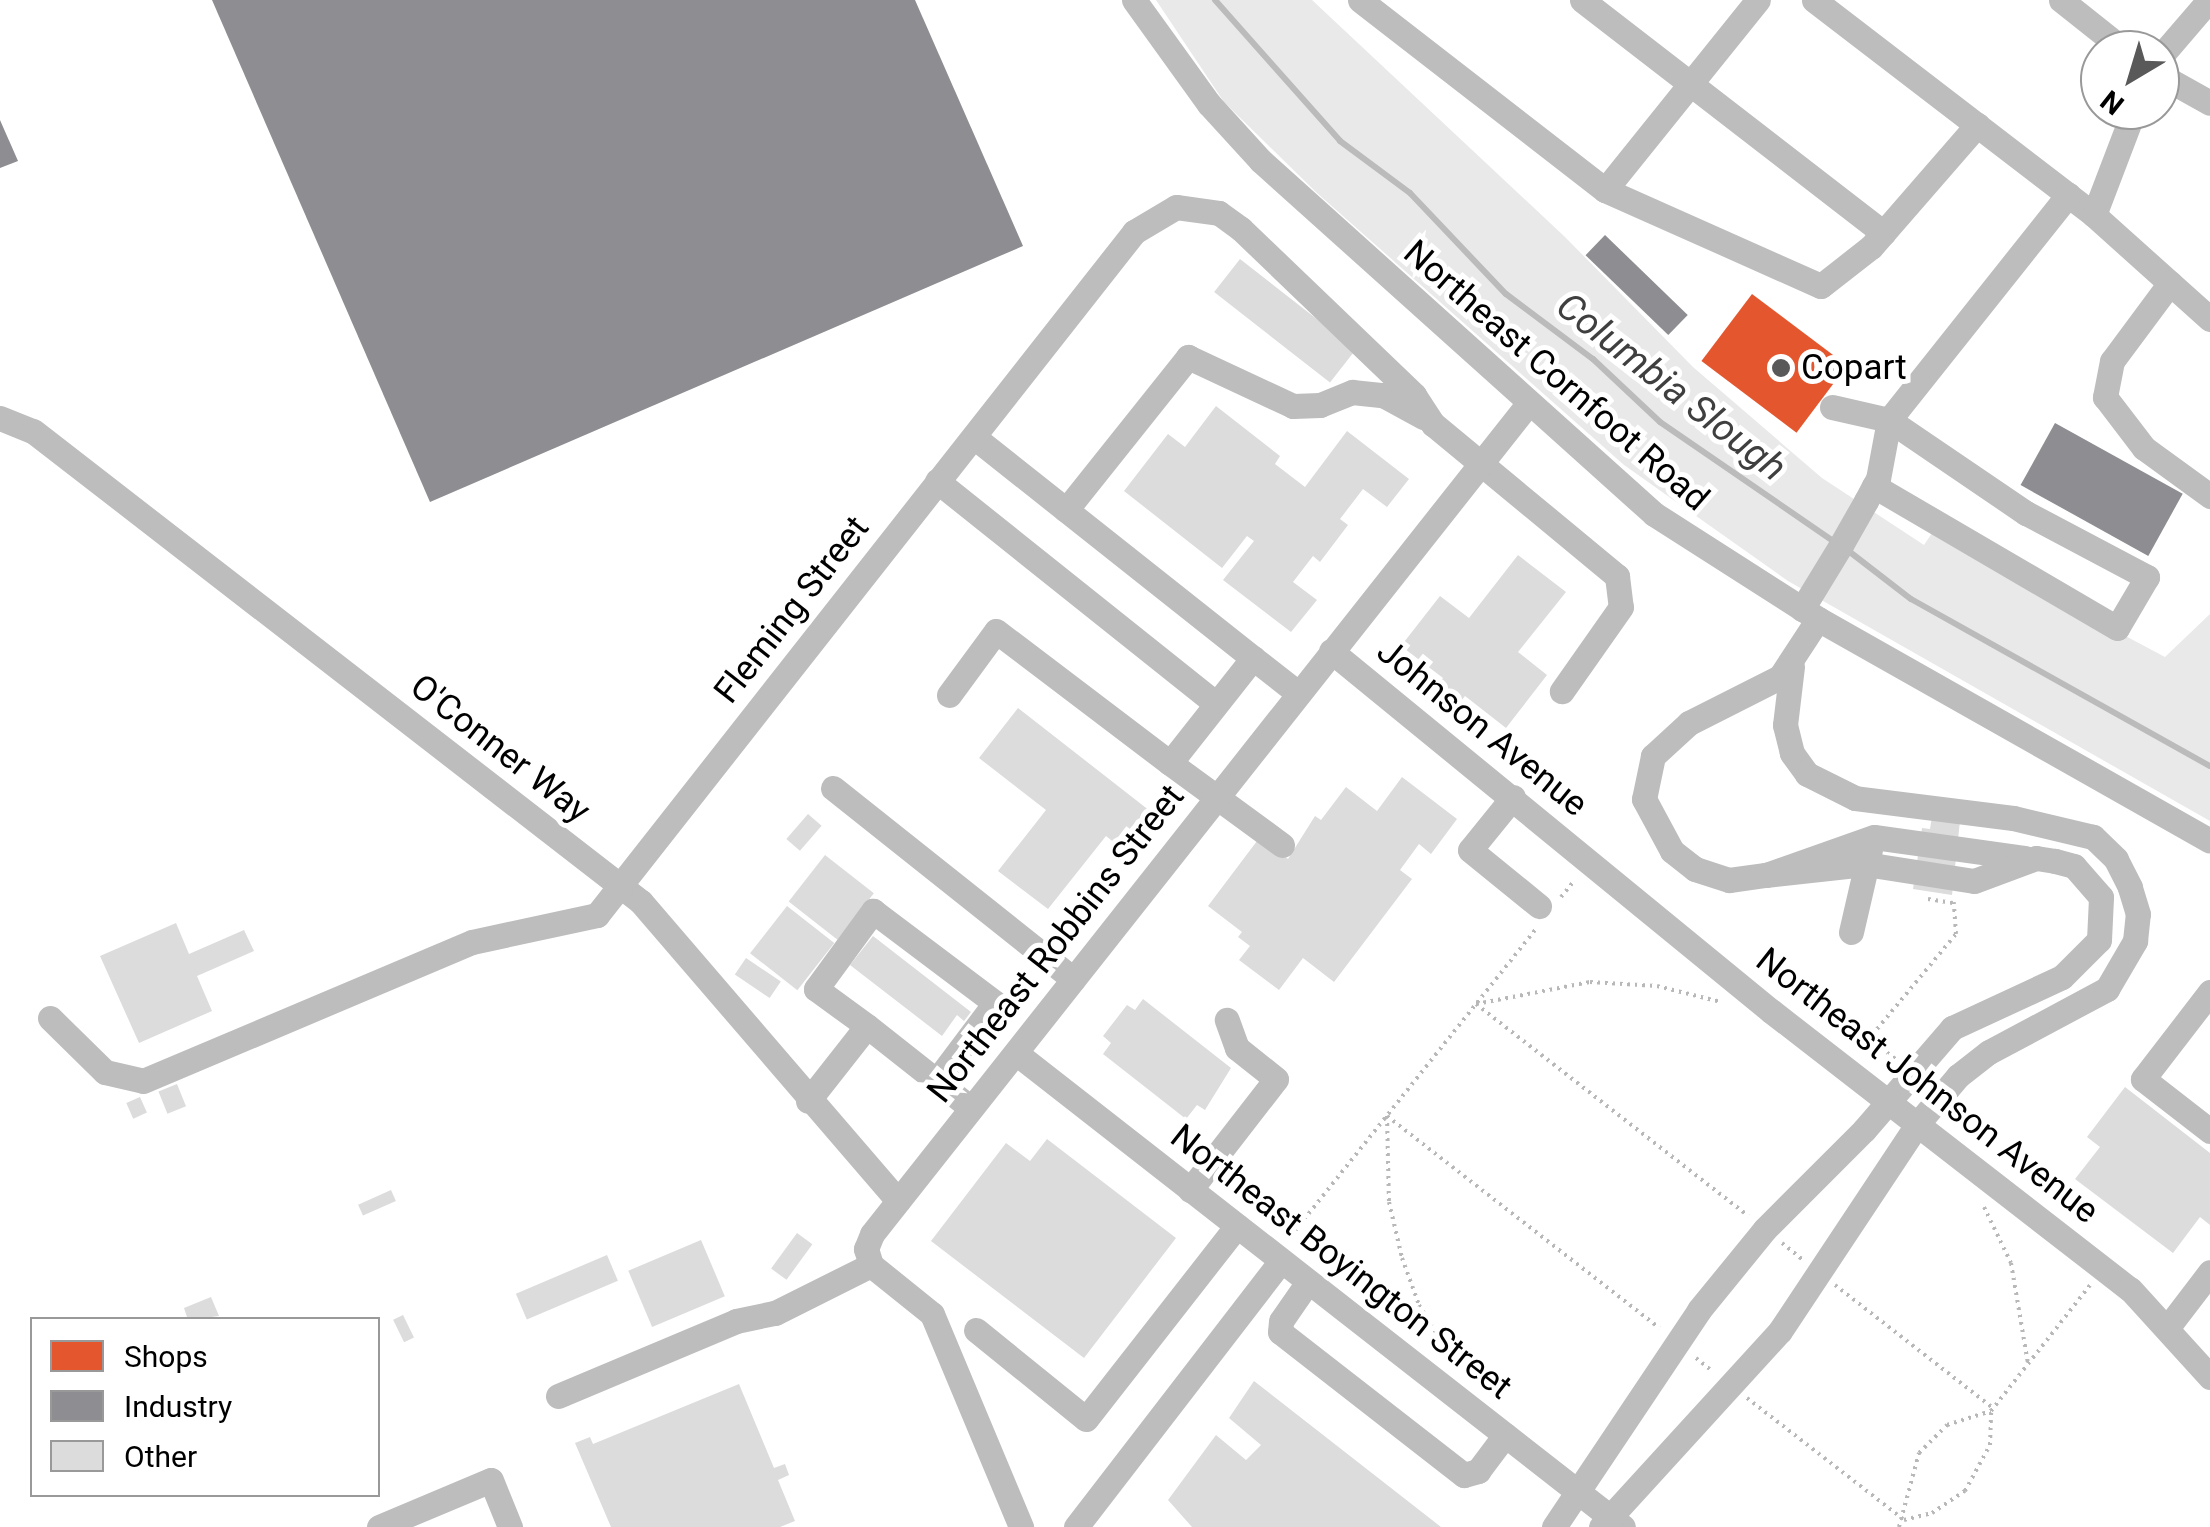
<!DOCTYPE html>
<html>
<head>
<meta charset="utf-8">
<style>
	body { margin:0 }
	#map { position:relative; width:2210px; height:1527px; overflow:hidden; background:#fff; font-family:Roboto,sans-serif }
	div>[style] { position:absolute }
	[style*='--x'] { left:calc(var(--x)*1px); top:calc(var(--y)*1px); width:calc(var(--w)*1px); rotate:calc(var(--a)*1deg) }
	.green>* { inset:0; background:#e9e9e9 }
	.shops>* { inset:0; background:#e4572e; transform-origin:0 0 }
	.industry>* { inset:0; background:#8d8d92; transform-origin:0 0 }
	.stream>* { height:6px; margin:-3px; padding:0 3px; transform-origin:3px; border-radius:3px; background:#bbb }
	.building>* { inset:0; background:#dcdcdc; transform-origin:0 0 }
	.path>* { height:4px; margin-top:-2px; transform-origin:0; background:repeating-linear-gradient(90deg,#b8b8b8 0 2.5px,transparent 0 7.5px) }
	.minor>* { height:25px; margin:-12.5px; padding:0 12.5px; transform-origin:12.5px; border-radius:12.5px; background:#bdbdbd }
	.dots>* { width:28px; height:28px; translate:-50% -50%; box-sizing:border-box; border:5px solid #fff; border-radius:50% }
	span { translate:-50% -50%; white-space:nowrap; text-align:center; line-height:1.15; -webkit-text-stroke:10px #fff; paint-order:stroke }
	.poi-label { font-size:35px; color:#000 }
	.left { translate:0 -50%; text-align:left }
	.street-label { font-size:35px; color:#000 }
	.water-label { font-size:38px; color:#3f3f3f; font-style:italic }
	.legend { position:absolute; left:30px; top:1317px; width:350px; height:180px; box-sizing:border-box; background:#fff; border:2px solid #999; margin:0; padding:12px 18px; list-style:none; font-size:30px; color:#000 }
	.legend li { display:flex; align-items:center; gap:20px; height:50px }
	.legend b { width:50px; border:2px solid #999 }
	.north { position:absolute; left:2080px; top:30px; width:100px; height:100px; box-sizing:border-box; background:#fff; border:2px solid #999; border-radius:50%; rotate:218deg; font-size:28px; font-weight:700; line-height:40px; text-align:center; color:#000 }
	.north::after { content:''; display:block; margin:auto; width:35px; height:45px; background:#595959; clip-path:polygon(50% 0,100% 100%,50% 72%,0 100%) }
</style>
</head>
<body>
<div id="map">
	<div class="green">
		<i style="clip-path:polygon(1156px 0,1312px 0,1565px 237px,1693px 367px,1822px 478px,1924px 545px,1932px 533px,2165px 657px,2210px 614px,2210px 821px,1788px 581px,1624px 465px,1317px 193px,1224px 102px)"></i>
	</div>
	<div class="shops">
		<i style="left:1752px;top:294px;width:119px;height:84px;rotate:37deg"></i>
	</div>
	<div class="industry">
		<i style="clip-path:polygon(212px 0,915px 0,1023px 246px,430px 502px)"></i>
		<i style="clip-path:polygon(0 120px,18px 161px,0 168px)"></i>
		<i style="left:1605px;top:235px;width:115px;height:28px;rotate:44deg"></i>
		<i style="left:2055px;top:423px;width:146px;height:71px;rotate:29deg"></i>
	</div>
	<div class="stream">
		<i style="--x:1215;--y:0;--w:188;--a:48.4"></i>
		<i style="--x:1340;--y:141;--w:87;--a:36.6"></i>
		<i style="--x:1410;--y:193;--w:139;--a:46.5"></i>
		<i style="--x:1506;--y:294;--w:109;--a:36.8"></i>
		<i style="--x:1593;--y:359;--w:92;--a:43.2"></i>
		<i style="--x:1660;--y:422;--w:214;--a:34.5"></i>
		<i style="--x:1846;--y:549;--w:82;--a:37.6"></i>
		<i style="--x:1911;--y:599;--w:342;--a:29.2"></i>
	</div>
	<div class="building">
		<i style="left:1240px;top:259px;width:147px;height:42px;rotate:38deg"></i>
		<i style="clip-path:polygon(1216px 406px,1280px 456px,1275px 464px,1305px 487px,1347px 431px,1409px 479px,1387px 507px,1363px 489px,1340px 519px,1348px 525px,1320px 562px,1313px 556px,1293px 582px,1317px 600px,1291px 632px,1223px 580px,1254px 541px,1247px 536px,1222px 568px,1124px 491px,1168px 434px,1185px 447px)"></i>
		<i style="clip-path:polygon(1518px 555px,1566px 592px,1518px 652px,1547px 675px,1506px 728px,1465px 696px,1454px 710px,1432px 692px,1443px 678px,1401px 646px,1440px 596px,1469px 618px)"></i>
		<i style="clip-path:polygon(1018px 708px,1150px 811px,1121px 848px,1106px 836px,1048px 909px,998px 871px,1046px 810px,979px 758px)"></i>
		<i style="clip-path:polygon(1402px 777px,1457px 819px,1431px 854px,1419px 844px,1400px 870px,1412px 879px,1334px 982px,1303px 958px,1279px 990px,1239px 960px,1250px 946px,1238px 937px,1242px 932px,1208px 906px,1260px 837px,1288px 859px,1315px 816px,1321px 820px,1346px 787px,1377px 811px)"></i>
		<i style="left:808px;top:814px;width:18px;height:33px;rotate:41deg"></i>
		<i style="clip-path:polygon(1932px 816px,1960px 821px,1952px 895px,1913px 889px,1922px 828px,1930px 829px)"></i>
		<i style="left:825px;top:855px;width:62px;height:59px;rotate:38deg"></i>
		<i style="left:787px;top:906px;width:60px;height:60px;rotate:38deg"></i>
		<i style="clip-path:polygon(176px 923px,189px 954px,244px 930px,254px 951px,197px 976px,212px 1011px,139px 1043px,100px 956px)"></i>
		<i style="clip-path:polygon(873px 936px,971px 1012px,964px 1021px,957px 1015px,942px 1036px,850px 965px)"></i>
		<i style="left:746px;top:958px;width:42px;height:20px;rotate:34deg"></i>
		<i style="clip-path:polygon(1143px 999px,1231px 1068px,1205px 1110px,1197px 1105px,1186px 1119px,1103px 1054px,1111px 1043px,1103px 1036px,1127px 1005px,1135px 1010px)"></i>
		<i style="left:177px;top:1084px;width:24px;height:20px;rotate:68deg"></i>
		<i style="clip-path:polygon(2125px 1087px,2210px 1153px,2210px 1225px,2200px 1217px,2173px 1253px,2075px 1179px,2100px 1147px,2087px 1137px)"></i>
		<i style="left:140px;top:1097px;width:17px;height:15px;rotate:66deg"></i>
		<i style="clip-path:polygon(1047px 1139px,1176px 1238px,1084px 1358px,931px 1241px,1006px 1143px,1030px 1161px)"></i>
		<i style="left:391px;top:1190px;width:12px;height:36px;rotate:66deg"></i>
		<i style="left:797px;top:1233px;width:19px;height:44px;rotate:36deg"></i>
		<i style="left:701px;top:1240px;width:61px;height:79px;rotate:67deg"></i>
		<i style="left:607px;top:1255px;width:28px;height:99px;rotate:67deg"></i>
		<i style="clip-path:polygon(211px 1297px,219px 1316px,188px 1320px,184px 1308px)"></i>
		<i style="left:403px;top:1315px;width:25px;height:11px;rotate:64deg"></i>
		<i style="clip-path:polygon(1254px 1381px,1441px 1527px,1192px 1527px,1168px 1500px,1216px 1435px,1246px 1460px,1261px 1445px,1229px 1418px)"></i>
		<i style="clip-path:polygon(739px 1384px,774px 1468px,785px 1464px,789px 1475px,778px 1480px,795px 1521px,780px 1527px,611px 1527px,575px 1443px,590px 1437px,593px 1444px)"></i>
	</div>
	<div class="path">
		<i style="--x:1561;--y:897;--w:21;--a:-51"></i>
		<i style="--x:1928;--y:899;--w:25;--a:9"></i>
		<i style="--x:1476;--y:1004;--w:116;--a:-10.9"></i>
		<i style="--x:1590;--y:982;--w:67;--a:3.4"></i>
		<i style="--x:1657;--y:986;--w:66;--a:14"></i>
		<i style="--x:1476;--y:1004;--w:345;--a:37.9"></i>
		<i style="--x:1869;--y:1039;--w:35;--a:37"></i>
		<i style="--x:1858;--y:1052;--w:153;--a:-50.3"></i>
		<i style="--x:1956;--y:934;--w:32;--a:-94"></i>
		<i style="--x:1960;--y:1108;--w:9;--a:21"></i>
		<i style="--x:1968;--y:1111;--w:22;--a:93"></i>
		<i style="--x:1387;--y:1116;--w:345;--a:37.9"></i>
		<i style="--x:1387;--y:1116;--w:86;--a:88.7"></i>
		<i style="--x:1389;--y:1202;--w:57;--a:76.9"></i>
		<i style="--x:1402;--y:1258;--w:50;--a:70.1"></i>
		<i style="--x:1419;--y:1305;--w:71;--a:58.8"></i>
		<i style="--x:1984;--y:1207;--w:62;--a:64.3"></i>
		<i style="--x:2011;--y:1263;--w:101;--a:80.4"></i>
		<i style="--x:1290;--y:1237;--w:396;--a:-51.4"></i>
		<i style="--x:1782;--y:1243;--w:26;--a:39"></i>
		<i style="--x:1835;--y:1285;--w:200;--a:37.9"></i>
		<i style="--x:1696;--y:1358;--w:21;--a:39"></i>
		<i style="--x:1747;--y:1398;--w:199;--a:37.8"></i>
		<i style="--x:1904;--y:1520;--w:29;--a:-14"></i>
		<i style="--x:1932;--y:1513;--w:40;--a:-34"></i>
		<i style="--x:1965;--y:1491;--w:52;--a:-61.5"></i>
		<i style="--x:1990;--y:1445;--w:34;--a:-88"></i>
		<i style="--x:1899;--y:1527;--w:77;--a:-74.9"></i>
		<i style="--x:1919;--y:1453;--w:40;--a:-45"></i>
		<i style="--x:1947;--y:1425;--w:46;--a:-17.7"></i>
		<i style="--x:1991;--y:1411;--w:160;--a:-51.8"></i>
	</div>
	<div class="minor">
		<i style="--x:1134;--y:0;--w:128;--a:54.2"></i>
		<i style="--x:1209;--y:104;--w:77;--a:47.6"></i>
		<i style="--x:1261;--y:161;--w:528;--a:41.93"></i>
		<i style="--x:1654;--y:514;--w:195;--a:32.6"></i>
		<i style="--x:1818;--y:619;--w:450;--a:29.5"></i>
		<i style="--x:1360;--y:0;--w:310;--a:37.8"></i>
		<i style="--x:1605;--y:190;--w:236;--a:24"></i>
		<i style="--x:1821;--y:286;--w:63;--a:-38"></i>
		<i style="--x:1871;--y:247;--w:162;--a:-49"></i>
		<i style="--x:1582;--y:0;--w:381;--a:37.7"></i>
		<i style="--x:1814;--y:0;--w:353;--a:37.5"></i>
		<i style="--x:2094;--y:215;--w:112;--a:-69.1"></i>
		<i style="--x:2061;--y:0;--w:80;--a:38.4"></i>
		<i style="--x:2160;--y:57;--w:75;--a:-49.3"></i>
		<i style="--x:2160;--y:75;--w:57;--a:29.2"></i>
		<i style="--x:1605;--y:190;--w:244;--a:-51.2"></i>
		<i style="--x:2094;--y:215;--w:156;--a:41.9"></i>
		<i style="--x:2170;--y:283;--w:97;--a:126.6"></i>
		<i style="--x:2112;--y:361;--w:37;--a:101"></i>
		<i style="--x:2105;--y:397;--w:64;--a:52.6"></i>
		<i style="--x:2144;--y:448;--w:82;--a:36"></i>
		<i style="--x:1832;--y:407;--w:58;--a:12.8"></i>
		<i style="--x:1889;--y:420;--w:288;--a:-51.5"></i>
		<i style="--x:0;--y:418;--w:35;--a:22"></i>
		<i style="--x:33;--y:431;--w:769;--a:37.76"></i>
		<i style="--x:641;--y:902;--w:394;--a:49.3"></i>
		<i style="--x:974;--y:437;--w:356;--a:38.4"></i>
		<i style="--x:937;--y:481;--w:357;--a:38.6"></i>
		<i style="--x:1066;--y:510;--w:196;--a:-51.4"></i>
		<i style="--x:1188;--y:357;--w:116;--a:25"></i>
		<i style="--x:1293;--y:406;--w:27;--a:-2"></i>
		<i style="--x:1320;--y:405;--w:35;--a:-22"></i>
		<i style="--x:1352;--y:392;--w:31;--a:6"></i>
		<i style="--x:1383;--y:395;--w:46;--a:28.8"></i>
		<i style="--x:1802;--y:609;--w:75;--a:-58.6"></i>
		<i style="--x:1841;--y:545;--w:51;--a:-60.4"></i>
		<i style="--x:1866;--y:501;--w:17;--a:-62"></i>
		<i style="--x:1874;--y:486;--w:8;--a:-60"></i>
		<i style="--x:1878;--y:479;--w:60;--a:-79.4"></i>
		<i style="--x:1889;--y:420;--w:166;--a:34.2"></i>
		<i style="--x:2026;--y:513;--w:137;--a:27.9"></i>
		<i style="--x:2147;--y:577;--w:59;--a:120.5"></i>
		<i style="--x:2117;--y:628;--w:281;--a:-149.7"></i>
		<i style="--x:1818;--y:619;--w:69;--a:123.2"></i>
		<i style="--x:1780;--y:677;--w:102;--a:153.2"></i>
		<i style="--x:1689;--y:723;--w:49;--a:137.5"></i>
		<i style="--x:1653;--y:756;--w:44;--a:101.8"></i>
		<i style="--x:1644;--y:799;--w:59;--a:61.7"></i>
		<i style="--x:1672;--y:851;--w:29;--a:38"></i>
		<i style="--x:1695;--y:869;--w:36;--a:18"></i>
		<i style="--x:1729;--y:880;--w:37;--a:-8"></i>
		<i style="--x:1766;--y:875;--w:114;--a:-19.4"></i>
		<i style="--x:1874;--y:837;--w:153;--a:7.9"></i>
		<i style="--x:1331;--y:651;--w:569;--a:39.29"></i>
		<i style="--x:1771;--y:1011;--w:454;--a:37.8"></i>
		<i style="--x:2130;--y:1289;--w:119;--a:47.7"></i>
		<i style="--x:949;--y:695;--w:79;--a:-53.7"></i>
		<i style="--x:996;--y:631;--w:218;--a:37.2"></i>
		<i style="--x:833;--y:788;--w:307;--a:38.5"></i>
		<i style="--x:1513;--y:797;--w:68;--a:129.1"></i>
		<i style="--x:1470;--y:850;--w:89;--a:39.1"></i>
		<i style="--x:1282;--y:845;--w:139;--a:-143.8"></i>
		<i style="--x:1170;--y:763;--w:134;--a:-51.7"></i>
		<i style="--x:1253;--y:658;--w:57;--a:37.9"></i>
		<i style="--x:1851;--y:932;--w:84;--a:-77"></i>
		<i style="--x:2210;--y:992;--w:110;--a:127.6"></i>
		<i style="--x:2143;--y:1079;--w:85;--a:37.8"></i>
		<i style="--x:50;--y:1018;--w:77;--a:44.5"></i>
		<i style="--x:105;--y:1072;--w:39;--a:13"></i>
		<i style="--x:143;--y:1081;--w:357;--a:-22.9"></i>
		<i style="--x:472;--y:942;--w:128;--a:-12.2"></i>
		<i style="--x:597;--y:915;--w:869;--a:-51.82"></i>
		<i style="--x:1134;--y:232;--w:49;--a:-30.8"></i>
		<i style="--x:1176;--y:207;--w:43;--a:7.9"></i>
		<i style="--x:1219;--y:213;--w:27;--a:36"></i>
		<i style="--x:1241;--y:229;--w:240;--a:43.8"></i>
		<i style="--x:1414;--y:395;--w:35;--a:57"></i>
		<i style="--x:1433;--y:424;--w:239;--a:39.6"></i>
		<i style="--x:1617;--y:576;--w:31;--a:83"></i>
		<i style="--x:1621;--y:607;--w:103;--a:125.1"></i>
		<i style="--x:867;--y:1026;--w:63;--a:-144"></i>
		<i style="--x:816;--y:989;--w:97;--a:-53.8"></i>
		<i style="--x:873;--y:911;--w:153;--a:37"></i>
		<i style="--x:995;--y:1003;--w:96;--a:127"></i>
		<i style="--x:1016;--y:1053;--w:770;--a:37.99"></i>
		<i style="--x:808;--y:1101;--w:95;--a:-51.8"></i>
		<i style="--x:867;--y:1026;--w:132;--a:38.3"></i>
		<i style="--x:1190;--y:1190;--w:140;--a:-52.2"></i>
		<i style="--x:1276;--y:1079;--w:50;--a:-141.5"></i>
		<i style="--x:1237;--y:1048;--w:30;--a:-110"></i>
		<i style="--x:871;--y:1265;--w:17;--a:-107"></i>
		<i style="--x:866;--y:1249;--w:16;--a:-68"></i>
		<i style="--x:872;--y:1234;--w:1058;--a:-51.68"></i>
		<i style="--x:871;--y:1265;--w:78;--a:38.8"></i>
		<i style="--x:932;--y:1314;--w:231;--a:67.3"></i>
		<i style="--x:1308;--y:1282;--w:47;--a:124.7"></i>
		<i style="--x:1281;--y:1321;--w:11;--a:95"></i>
		<i style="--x:1280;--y:1332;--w:233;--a:37.9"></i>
		<i style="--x:1464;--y:1475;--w:15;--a:-16"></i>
		<i style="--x:1478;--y:1471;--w:45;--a:-53.1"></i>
		<i style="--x:2168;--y:1327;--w:69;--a:-52.6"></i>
		<i style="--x:976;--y:1330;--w:141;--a:39"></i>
		<i style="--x:1086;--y:1419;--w:245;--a:-52"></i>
		<i style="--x:558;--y:1396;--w:193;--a:-22.8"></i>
		<i style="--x:736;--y:1321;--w:40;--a:-12"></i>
		<i style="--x:775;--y:1313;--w:107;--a:-26.6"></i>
		<i style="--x:379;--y:1527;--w:121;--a:-22.8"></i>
		<i style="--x:491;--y:1480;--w:51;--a:68"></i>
		<i style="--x:1076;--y:1527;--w:336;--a:-52.4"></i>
		<i style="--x:1554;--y:1527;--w:261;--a:-56.2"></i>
		<i style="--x:1699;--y:1310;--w:104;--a:-50.8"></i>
		<i style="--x:1765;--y:1229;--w:140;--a:-45"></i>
		<i style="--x:1864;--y:1130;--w:135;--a:-49.2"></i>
		<i style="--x:1952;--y:1028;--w:121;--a:-24.9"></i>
		<i style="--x:2062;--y:977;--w:52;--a:-45"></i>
		<i style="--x:2099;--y:940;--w:43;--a:-87.3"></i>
		<i style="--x:2101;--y:897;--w:41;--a:-131.1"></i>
		<i style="--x:2074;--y:866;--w:20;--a:-165"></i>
		<i style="--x:2055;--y:861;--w:19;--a:-171"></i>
		<i style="--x:2036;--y:858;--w:66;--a:159.6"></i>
		<i style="--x:1974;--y:881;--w:110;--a:-171.1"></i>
		<i style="--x:1865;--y:864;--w:100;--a:173.7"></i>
		<i style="--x:1601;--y:1527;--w:265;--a:-47.6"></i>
		<i style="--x:1780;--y:1331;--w:251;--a:-56.4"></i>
		<i style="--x:1919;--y:1122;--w:60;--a:-49.7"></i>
		<i style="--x:1958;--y:1076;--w:39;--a:-38"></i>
		<i style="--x:1989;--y:1052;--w:134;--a:-28.1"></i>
		<i style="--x:2107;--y:989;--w:56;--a:-59.7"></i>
		<i style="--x:2135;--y:941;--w:27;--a:-84"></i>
		<i style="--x:2138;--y:914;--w:28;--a:-107"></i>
		<i style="--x:2130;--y:887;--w:31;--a:-117"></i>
		<i style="--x:2116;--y:859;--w:32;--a:-136"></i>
		<i style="--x:2093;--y:837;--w:82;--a:-166.6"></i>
		<i style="--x:2013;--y:818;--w:159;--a:-172.8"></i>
		<i style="--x:1855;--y:798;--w:54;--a:-153.4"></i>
		<i style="--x:1807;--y:774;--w:26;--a:-126"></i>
		<i style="--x:1792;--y:753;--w:29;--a:-104"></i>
		<i style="--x:1785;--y:725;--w:59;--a:-83.2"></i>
	</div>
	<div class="dots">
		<i style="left:1781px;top:368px;background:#595959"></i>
	</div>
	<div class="poi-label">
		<span class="left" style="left:1801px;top:368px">Copart</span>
	</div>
	<div class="street-label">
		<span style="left:1556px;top:376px;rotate:41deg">Northeast Cornfoot Road</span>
		<span style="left:792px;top:610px;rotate:-52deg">Fleming Street</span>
		<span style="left:1482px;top:728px;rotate:39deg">Johnson Avenue</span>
		<span style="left:500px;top:749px;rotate:38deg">O'Conner Way</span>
		<span style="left:1056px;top:944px;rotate:-52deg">Northeast Robbins Street</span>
		<span style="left:1927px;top:1086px;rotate:38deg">Northeast Johnson Avenue</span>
		<span style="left:1341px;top:1262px;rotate:38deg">Northeast Boyington Street</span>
	</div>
	<div class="water-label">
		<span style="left:1671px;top:387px;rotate:38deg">Columbia Slough</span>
	</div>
	<ul class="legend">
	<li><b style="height:28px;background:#e4572e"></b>Shops</li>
	<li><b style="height:28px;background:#8d8d92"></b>Industry</li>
	<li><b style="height:28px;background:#dcdcdc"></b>Other</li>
	</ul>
	<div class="north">N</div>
</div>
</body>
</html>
